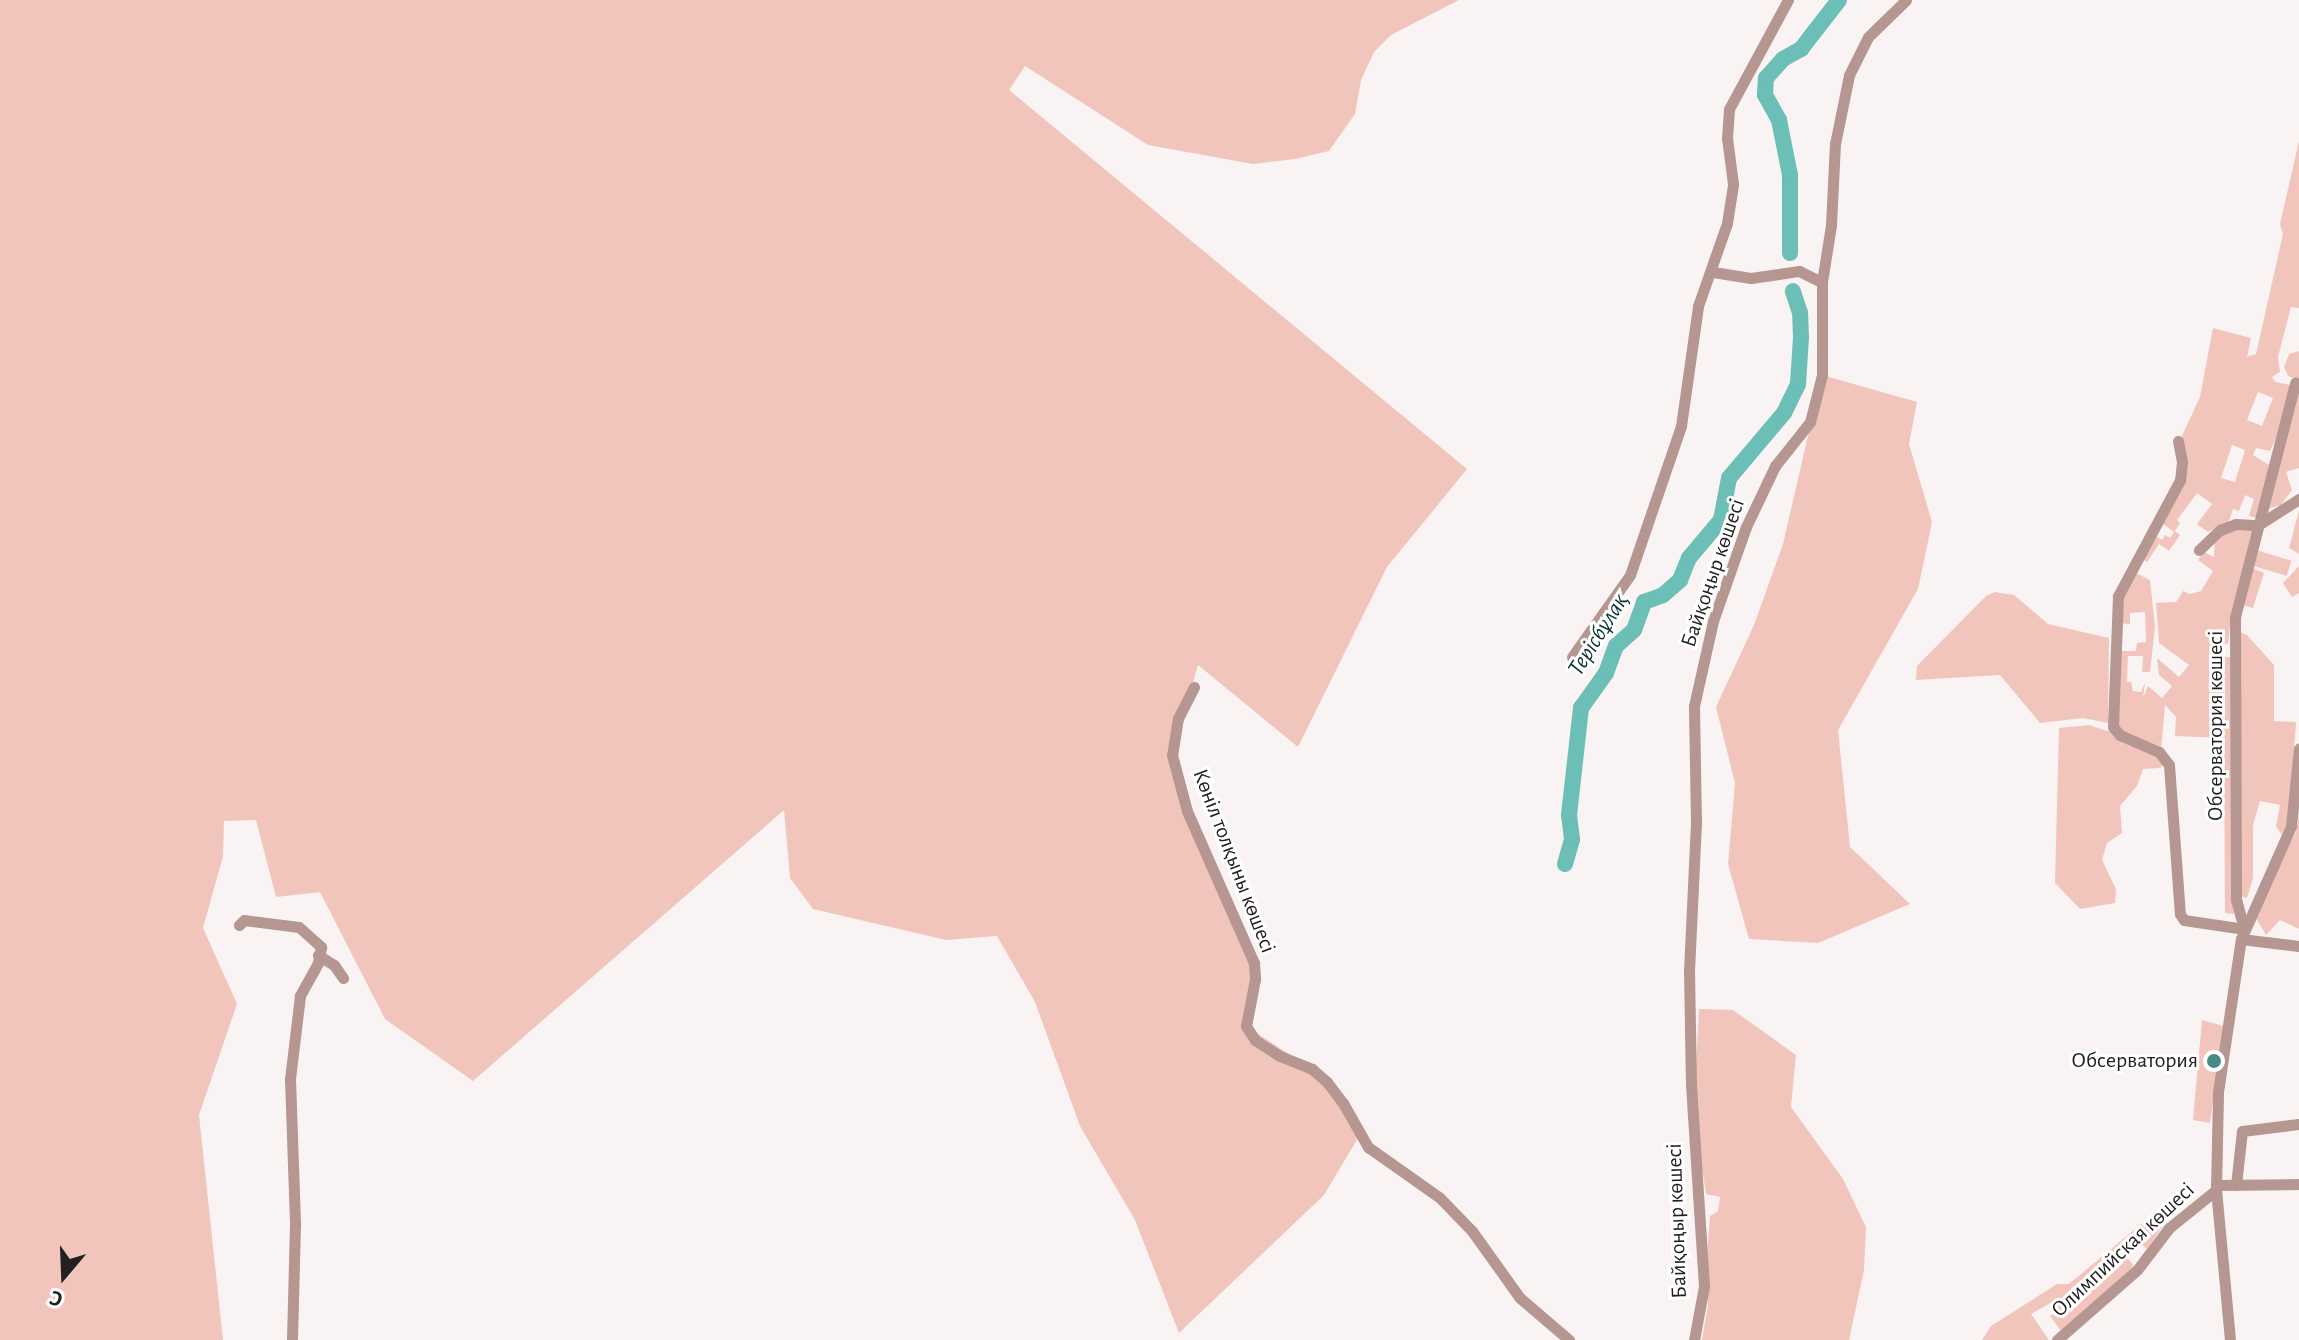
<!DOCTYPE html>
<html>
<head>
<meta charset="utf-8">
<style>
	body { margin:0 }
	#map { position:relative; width:2299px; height:1340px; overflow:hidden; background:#f9f4f3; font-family:"Alegreya Sans",sans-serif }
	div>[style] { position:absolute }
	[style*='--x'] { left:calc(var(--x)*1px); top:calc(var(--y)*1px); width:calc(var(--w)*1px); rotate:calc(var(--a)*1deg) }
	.green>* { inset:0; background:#f1c5bc; transform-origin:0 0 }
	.river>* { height:16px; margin:-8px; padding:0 8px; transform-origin:8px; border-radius:8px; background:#6bbfb6 }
	.minor>* { height:11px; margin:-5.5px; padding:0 5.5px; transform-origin:5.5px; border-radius:5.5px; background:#b59691 }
	.dots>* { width:22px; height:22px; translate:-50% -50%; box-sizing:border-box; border:4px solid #fff; border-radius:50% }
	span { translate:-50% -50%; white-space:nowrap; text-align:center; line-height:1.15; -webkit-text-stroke:6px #fff; paint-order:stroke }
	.street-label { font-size:22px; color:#222020 }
	.poi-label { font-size:22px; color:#222020 }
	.right { translate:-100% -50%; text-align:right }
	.water-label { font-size:24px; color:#0a3431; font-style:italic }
	.north { position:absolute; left:24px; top:1236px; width:80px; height:80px; -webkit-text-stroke:6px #fff; paint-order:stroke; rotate:199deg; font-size:22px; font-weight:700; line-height:32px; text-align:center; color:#222020 }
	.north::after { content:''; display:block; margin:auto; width:28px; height:36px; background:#222020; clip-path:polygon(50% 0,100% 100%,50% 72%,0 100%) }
</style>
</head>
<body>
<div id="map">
	<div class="green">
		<i style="clip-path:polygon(0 0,1459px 0,1391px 35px,1374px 52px,1361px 80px,1355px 114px,1329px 151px,1295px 159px,1253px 164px,1148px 145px,1025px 66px,1009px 90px,1467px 469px,1387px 567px,1298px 747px,1198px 665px,1172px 756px,1255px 979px,1246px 1026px,1312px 1069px,1361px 1133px,1324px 1195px,1179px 1333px,1135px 1220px,1080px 1126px,1035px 1002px,997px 936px,946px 940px,813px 909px,790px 878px,784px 810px,473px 1081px,385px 1019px,320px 892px,276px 897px,256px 820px,224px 821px,223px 856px,203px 928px,237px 1004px,199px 1115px,223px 1340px,0 1340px)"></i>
		<i style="clip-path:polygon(evenodd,2299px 141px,2299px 308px,2291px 307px,2278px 357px,2280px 372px,2272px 377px,2275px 382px,2290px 385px,2277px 436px,2270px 451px,2256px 448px,2253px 455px,2269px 465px,2257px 518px,2249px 516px,2254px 499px,2245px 495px,2239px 511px,2233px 509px,2229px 521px,2208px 532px,2197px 524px,2212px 504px,2197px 493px,2177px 520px,2180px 523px,2175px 531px,2180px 535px,2169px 551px,2159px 544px,2147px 562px,2139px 557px,2152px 533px,2162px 540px,2165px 535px,2170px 538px,2174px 532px,2160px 522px,2173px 501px,2181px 438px,2200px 397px,2213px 328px,2251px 338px,2247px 357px,2256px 354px,2283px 234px,2280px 224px,2299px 141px,2258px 392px,2273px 398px,2262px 426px,2247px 420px,2258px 392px,2299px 141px,2232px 445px,2245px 450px,2235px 482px,2221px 478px,2232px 445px)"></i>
		<i style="clip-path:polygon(2299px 351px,2299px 380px,2288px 376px,2284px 367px,2289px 354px)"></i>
		<i style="clip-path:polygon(1822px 375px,1917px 402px,1909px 444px,1932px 522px,1918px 589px,1838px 730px,1850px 847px,1910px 904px,1818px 943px,1749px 939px,1728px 864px,1735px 783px,1716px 707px,1754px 625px,1783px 544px)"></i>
		<i style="clip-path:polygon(2299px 387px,2299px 468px,2286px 472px,2292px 490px,2281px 505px,2264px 510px)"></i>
		<i style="clip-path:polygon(2299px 511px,2299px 554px,2289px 548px)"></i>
		<i style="clip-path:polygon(2256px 527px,2232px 608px,2228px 644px,2217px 642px,2215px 656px,2238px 658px,2237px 631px,2247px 635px,2274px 665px,2274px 721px,2296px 722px,2289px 820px,2282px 835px,2276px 826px,2280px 805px,2260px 801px,2253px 825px,2253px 878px,2247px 898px,2235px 895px,2234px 914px,2225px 913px,2224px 738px,2175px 736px,2176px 717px,2165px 705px,2161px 750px,2119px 730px,2116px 651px,2136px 651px,2137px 643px,2146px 642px,2145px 612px,2130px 613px,2130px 624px,2118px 623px,2118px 610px,2132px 571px,2150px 580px,2155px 627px,2150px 672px,2142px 672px,2143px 656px,2128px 656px,2127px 682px,2131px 682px,2133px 691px,2141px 692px,2145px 683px,2143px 698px,2148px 686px,2162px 698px,2172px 686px,2159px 675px,2157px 658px,2179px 677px,2189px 665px,2159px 643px,2156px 603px,2176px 602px,2183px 591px,2190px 594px,2201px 591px,2213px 571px,2198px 560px,2204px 552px,2214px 557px,2215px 534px,2237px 528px)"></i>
		<i style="left:2256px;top:550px;width:37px;height:16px;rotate:17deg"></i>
		<i style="clip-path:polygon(2249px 566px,2264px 573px,2253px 608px,2239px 604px)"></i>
		<i style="clip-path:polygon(2299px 566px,2299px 593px,2292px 597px,2283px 583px)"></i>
		<i style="clip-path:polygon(1995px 592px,2014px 595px,2048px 624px,2109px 638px,2108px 723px,2083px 718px,2040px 723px,2000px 675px,1916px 680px,1917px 666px,1986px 596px)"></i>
		<i style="clip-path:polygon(2089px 725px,2120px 735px,2167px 760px,2160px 768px,2143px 769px,2137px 786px,2120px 806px,2122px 833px,2107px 843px,2102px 860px,2116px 889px,2115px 903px,2080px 909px,2055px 883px,2059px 728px)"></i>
		<i style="clip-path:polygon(2299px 816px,2299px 929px,2280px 920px,2266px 935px,2256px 918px,2270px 880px,2296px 832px)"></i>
		<i style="clip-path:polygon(1699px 1009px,1733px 1010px,1796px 1055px,1791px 1107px,1843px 1179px,1866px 1227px,1864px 1270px,1849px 1340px,1702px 1340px,1708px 1305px,1706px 1269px,1710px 1216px,1718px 1211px,1720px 1197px,1706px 1194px,1702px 1167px,1691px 1161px)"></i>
		<i style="clip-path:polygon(2202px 1020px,2223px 1026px,2210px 1123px,2193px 1120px)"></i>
		<i style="clip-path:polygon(2163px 1206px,2169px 1217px,2147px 1249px,2132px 1236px,2118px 1248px,2133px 1264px,2131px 1272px,2061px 1331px,2050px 1316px,2059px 1309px,2054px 1301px,2031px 1314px,2049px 1340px,1982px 1340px,1991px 1326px,2057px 1284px,2069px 1284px)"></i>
	</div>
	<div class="river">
		<i style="--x:1790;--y:253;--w:78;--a:-90"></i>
		<i style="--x:1790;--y:175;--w:56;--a:-101.3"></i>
		<i style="--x:1779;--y:120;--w:29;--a:-119"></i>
		<i style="--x:1765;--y:95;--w:17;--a:-87"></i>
		<i style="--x:1766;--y:78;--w:25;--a:-48"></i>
		<i style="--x:1783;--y:59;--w:21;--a:-29"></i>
		<i style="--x:1801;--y:49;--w:62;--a:-52.2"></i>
		<i style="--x:1565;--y:864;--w:26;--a:-74"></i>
		<i style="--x:1572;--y:839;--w:24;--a:-97"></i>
		<i style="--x:1569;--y:815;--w:108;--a:-83.6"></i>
		<i style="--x:1581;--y:708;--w:43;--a:-54.5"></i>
		<i style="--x:1606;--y:673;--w:29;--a:-70"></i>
		<i style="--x:1616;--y:646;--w:24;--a:-42"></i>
		<i style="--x:1634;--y:630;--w:30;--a:-70"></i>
		<i style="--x:1644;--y:602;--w:20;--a:-20"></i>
		<i style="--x:1663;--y:595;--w:23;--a:-41"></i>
		<i style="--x:1680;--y:580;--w:24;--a:-68"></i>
		<i style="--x:1689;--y:558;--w:50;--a:-49.9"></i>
		<i style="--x:1721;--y:520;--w:43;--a:-79.2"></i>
		<i style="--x:1729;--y:478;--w:85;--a:-49.8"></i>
		<i style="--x:1784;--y:413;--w:32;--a:-64"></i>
		<i style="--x:1798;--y:384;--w:46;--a:-86.3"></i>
		<i style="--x:1801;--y:338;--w:25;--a:-92"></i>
		<i style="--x:1800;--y:313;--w:23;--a:-108"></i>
	</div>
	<div class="minor">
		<i style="--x:1713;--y:272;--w:38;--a:9"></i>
		<i style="--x:1751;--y:278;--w:49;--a:-8.3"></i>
		<i style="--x:1799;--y:271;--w:25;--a:26"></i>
		<i style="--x:2178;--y:441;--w:21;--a:79"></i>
		<i style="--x:2182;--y:462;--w:18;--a:96"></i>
		<i style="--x:2180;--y:480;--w:132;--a:118.1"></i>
		<i style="--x:2118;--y:596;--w:131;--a:92.2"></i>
		<i style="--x:2113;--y:727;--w:11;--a:49"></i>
		<i style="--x:2120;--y:735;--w:43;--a:23.6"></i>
		<i style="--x:2159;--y:752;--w:16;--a:52"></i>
		<i style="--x:2169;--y:765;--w:149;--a:85.8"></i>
		<i style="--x:2180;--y:914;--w:7;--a:56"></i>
		<i style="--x:2184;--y:920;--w:61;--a:8.5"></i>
		<i style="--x:2199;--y:550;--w:29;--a:-44"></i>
		<i style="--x:2220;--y:530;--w:17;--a:-21"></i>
		<i style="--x:2236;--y:524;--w:22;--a:3"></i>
		<i style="--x:2258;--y:525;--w:49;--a:-32.4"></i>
		<i style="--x:1572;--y:657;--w:100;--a:-54.7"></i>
		<i style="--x:1630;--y:575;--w:157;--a:-71.1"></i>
		<i style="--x:1681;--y:426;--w:121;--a:-81.9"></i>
		<i style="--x:1698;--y:306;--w:88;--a:-70.7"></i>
		<i style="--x:1727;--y:223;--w:39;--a:-81"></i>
		<i style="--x:1733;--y:184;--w:46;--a:-97.4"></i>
		<i style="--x:1727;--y:138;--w:29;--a:-86"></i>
		<i style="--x:1729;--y:109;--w:124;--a:-61.6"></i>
		<i style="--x:1194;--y:687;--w:35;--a:117"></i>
		<i style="--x:1178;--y:718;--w:37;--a:99"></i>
		<i style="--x:1172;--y:755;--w:58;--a:75"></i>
		<i style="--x:1187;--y:811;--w:166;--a:66.2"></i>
		<i style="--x:1254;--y:963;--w:16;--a:86"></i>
		<i style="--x:1255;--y:979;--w:48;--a:100.8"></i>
		<i style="--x:1246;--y:1026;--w:17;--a:57"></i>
		<i style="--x:1255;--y:1040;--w:30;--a:33"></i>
		<i style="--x:1280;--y:1056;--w:35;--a:22"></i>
		<i style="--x:1312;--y:1069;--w:20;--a:41"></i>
		<i style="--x:1327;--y:1082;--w:26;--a:53"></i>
		<i style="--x:1343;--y:1103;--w:51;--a:60.4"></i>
		<i style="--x:1368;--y:1147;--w:88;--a:35.3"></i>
		<i style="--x:1440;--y:1198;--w:46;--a:45.9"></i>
		<i style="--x:1472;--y:1231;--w:82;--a:54.4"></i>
		<i style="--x:1520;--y:1298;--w:65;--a:40.6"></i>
		<i style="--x:239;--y:925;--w:7;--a:-45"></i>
		<i style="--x:244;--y:920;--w:55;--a:7.3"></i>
		<i style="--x:299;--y:927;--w:30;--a:42"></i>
		<i style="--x:321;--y:947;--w:16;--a:101"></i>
		<i style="--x:318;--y:963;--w:38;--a:119"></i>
		<i style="--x:300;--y:996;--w:84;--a:96.9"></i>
		<i style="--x:290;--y:1079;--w:146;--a:88"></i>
		<i style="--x:295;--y:1225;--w:115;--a:91.5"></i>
		<i style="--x:2244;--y:929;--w:30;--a:-105"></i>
		<i style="--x:2236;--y:900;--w:283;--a:-90.2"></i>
		<i style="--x:2235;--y:617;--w:242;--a:-75.6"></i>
		<i style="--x:2241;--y:939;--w:58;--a:6.9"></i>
		<i style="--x:318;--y:955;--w:19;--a:32"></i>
		<i style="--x:334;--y:965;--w:16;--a:55"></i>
		<i style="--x:2216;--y:1185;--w:83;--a:-0.7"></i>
		<i style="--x:2236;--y:1185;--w:54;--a:-83.7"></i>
		<i style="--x:2242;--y:1131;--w:57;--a:-7"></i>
		<i style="--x:1694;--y:1340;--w:55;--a:-79.5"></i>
		<i style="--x:1704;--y:1286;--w:201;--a:-93.7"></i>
		<i style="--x:1691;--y:1085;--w:114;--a:-91"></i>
		<i style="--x:1689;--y:971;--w:149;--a:-87.3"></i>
		<i style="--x:1696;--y:822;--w:116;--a:-91"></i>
		<i style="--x:1694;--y:706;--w:87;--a:-77.4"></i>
		<i style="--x:1713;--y:621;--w:100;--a:-70.7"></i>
		<i style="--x:1746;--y:527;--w:68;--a:-64.6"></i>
		<i style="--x:1775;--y:466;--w:56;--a:-51.5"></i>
		<i style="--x:1810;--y:422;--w:49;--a:-75.7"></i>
		<i style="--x:1822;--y:375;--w:93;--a:-90"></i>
		<i style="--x:1822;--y:282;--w:58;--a:-81"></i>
		<i style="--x:1831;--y:225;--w:81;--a:-87.2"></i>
		<i style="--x:1835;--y:144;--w:70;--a:-78.5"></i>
		<i style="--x:1849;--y:75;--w:42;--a:-63.4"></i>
		<i style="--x:1868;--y:37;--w:53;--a:-44.2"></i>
		<i style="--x:2057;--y:1340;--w:106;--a:-41.2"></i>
		<i style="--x:2137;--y:1270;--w:53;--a:-52.7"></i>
		<i style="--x:2169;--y:1228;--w:60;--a:-39"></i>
		<i style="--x:2230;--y:1340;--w:151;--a:-95.3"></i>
		<i style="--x:2216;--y:1190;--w:98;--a:-88.8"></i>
		<i style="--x:2218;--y:1092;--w:155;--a:-81.5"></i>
		<i style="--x:2241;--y:939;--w:124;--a:-66.1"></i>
		<i style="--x:2291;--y:826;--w:78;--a:-84.1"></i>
	</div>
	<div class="dots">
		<i style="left:2214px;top:1061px;background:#478d86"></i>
	</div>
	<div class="street-label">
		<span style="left:1713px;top:573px;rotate:-71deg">Байқоңыр көшесі</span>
		<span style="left:2216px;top:726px;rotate:-90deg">Обсерватория көшесі</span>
		<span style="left:1234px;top:861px;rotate:69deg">Көніл толқыны көшесі</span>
		<span style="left:1677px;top:1221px;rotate:-92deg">Байқоңыр көшесі</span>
		<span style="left:2123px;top:1250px;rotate:-43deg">Олимпийская көшесі</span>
	</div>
	<div class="poi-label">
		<span class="right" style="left:2198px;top:1061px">Обсерватория</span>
	</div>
	<div class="water-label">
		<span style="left:1599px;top:635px;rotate:-58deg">Терісбұлақ</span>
	</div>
	<div class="north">С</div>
</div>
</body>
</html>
